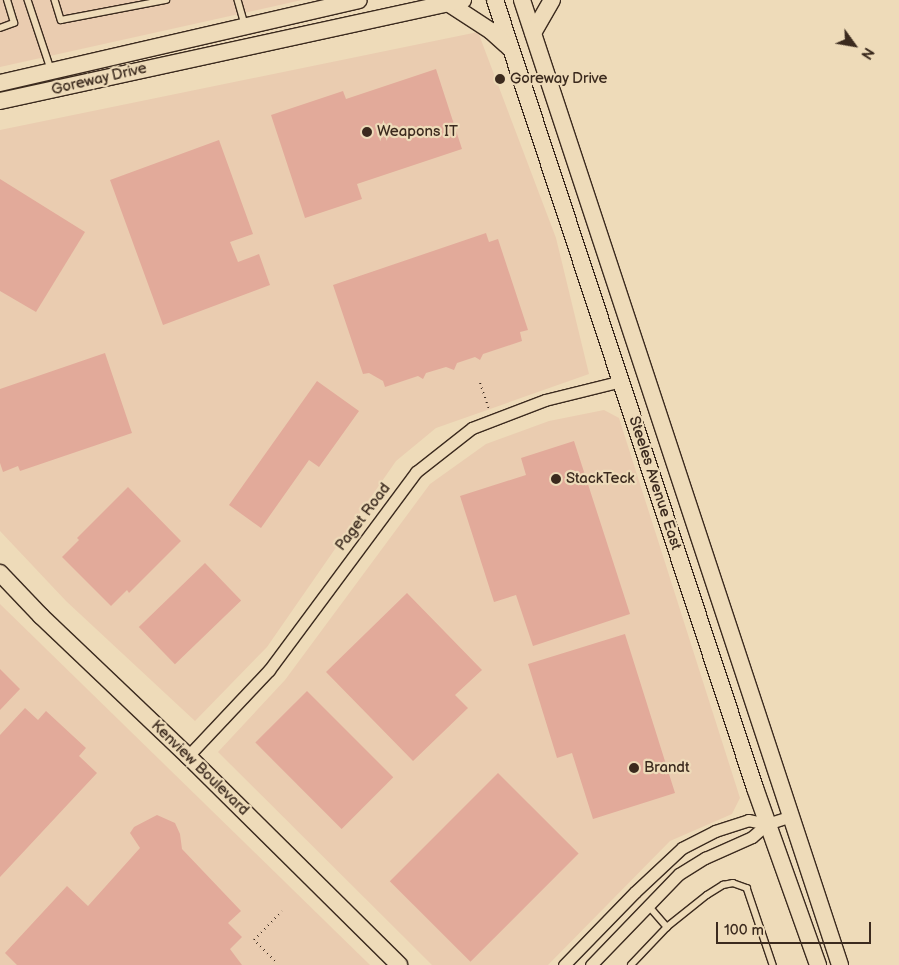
<!DOCTYPE html>
<html>
<head>
<meta charset="utf-8">
<style>
	body { margin:0 }
	#map { position:relative; width:899px; height:965px; overflow:hidden; background:#eedbb9; font-family:"Balsamiq Sans",sans-serif }
	div>[style] { position:absolute }
	[style*='--x'] { left:calc(var(--x)*1px); top:calc(var(--y)*1px); width:calc(var(--w)*1px); rotate:calc(var(--a)*1deg) }
	.built>* { inset:0; background:#eaccb0 }
	.building>* { inset:0; background:#e2aa9a; transform-origin:0 0 }
	.path>* { height:2px; margin-top:-1px; transform-origin:0; background:repeating-linear-gradient(90deg,#3b2a1e 0 1px,transparent 0 5px) }
	.roads { filter:drop-shadow(1px 0 #3b2a1e) drop-shadow(-1px 0 #3b2a1e) drop-shadow(0 1px #3b2a1e) drop-shadow(0 -1px #3b2a1e) }
	.lane>* { height:5.5px; margin:-2.75px; padding:0 2.75px; transform-origin:2.75px; border-radius:2.75px; background:#eedbb9 }
	.street>* { height:11px; margin:-5.5px; padding:0 5.5px; transform-origin:5.5px; border-radius:5.5px; background:#eedbb9 }
	.secondary>* { height:16px; margin:-8px; padding:0 8px; transform-origin:8px; border-radius:8px; background:#eedbb9 }
	.dots>* { width:14px; height:14px; translate:-50% -50%; box-sizing:border-box; border:2px solid #eedbb9; border-radius:50% }
	span { translate:-50% -50%; white-space:nowrap; text-align:center; line-height:1.15; -webkit-text-stroke:4.5px #eedbb9; paint-order:stroke }
	.street-label { font-size:15px; color:#3b2a1e }
	.poi-label { font-size:15px; color:#3b2a1e }
	.left { translate:0 -50%; text-align:left }
	.north { position:absolute; left:829px; top:20px; width:50px; height:50px; -webkit-text-stroke:4px #eedbb9; paint-order:stroke; rotate:122deg; font-size:14px; font-weight:700; line-height:20px; text-align:center; color:#3b2a1e }
	.north::after { content:''; display:block; margin:auto; width:18px; height:22px; background:#3b2a1e; clip-path:polygon(50% 0,100% 100%,50% 72%,0 100%) }
	.scale { position:absolute; left:716px; top:922px; width:155px; height:22px; box-sizing:border-box; border:2px solid #3b2a1e; border-top:0; padding-left:6px; font-size:15px; line-height:18px; white-space:nowrap; color:#3b2a1e; -webkit-text-stroke:4px #eedbb9; paint-order:stroke }
</style>
</head>
<body>
<div id="map">
	<div class="built">
		<i style="clip-path:polygon(0 0,302px 0,0 67px)"></i>
		<i style="clip-path:polygon(478px 32px,556px 238px,589px 374px,436px 428px,396px 461px,267px 647px,195px 721px,66px 601px,0 531px,0 130px)"></i>
		<i style="clip-path:polygon(604px 410px,619px 418px,740px 798px,732px 814px,670px 841px,548px 965px,432px 965px,218px 752px,285px 680px,430px 484px,486px 444px,549px 421px)"></i>
		<i style="clip-path:polygon(0 604px,370px 965px,0 965px)"></i>
	</div>
	<div class="building">
		<i style="clip-path:polygon(436px 69px,462px 149px,357px 184px,362px 199px,305px 218px,271px 115px,343px 91px,346px 99px)"></i>
		<i style="clip-path:polygon(219px 140px,253px 234px,230px 242px,238px 262px,259px 254px,270px 285px,163px 325px,110px 180px)"></i>
		<i style="clip-path:polygon(0 179px,85px 232px,36px 312px,0 291px)"></i>
		<i style="clip-path:polygon(486px 233px,489px 242px,498px 239px,528px 330px,520px 332px,522px 341px,483px 354px,480px 360px,475px 357px,457px 363px,454px 370px,446px 367px,426px 373px,423px 379px,418px 376px,385px 387px,383px 381px,369px 373px,363px 374px,333px 285px)"></i>
		<i style="clip-path:polygon(105px 353px,132px 433px,20px 471px,18px 466px,3px 472px,0 463px,0 389px)"></i>
		<i style="clip-path:polygon(317px 381px,359px 411px,319px 467px,309px 460px,261px 528px,229px 505px)"></i>
		<i style="clip-path:polygon(574px 441px,630px 614px,533px 646px,516px 595px,494px 602px,460px 496px,526px 475px,521px 458px)"></i>
		<i style="clip-path:polygon(128px 487px,181px 541px,129px 593px,127px 590px,111px 606px,62px 557px,79px 540px,77px 538px)"></i>
		<i style="left:205px;top:563px;width:52px;height:92px;rotate:46deg"></i>
		<i style="clip-path:polygon(407px 593px,482px 670px,455px 695px,468px 708px,413px 761px,326px 672px)"></i>
		<i style="clip-path:polygon(625px 634px,675px 793px,593px 819px,572px 753px,557px 758px,528px 664px)"></i>
		<i style="clip-path:polygon(0 669px,20px 689px,0 710px)"></i>
		<i style="left:307px;top:691px;width:122px;height:73px;rotate:45deg"></i>
		<i style="clip-path:polygon(25px 708px,38px 720px,46px 711px,86px 748px,79px 756px,97px 773px,0 877px,0 735px)"></i>
		<i style="left:498px;top:773px;width:114px;height:153px;rotate:45deg"></i>
		<i style="clip-path:polygon(157px 815px,175px 823px,180px 834px,182px 849px,241px 911px,228px 923px,242px 937px,230px 949px,242px 965px,17px 965px,5px 953px,67px 886px,88px 906px,140px 848px,130px 833px,134px 827px)"></i>
	</div>
	<div class="path">
		<i style="--x:480;--y:383;--w:28;--a:71"></i>
		<i style="--x:275;--y:961;--w:30;--a:-135"></i>
		<i style="--x:254;--y:940;--w:40;--a:-46"></i>
	</div>
	<div class="roads">
		<div class="lane">
			<i style="--x:28;--y:0;--w:73;--a:71.6"></i>
			<i style="--x:55;--y:0;--w:21;--a:73"></i>
			<i style="--x:61;--y:20;--w:107;--a:-10.8"></i>
			<i style="--x:238;--y:0;--w:25;--a:74"></i>
			<i style="--x:0;--y:28;--w:15;--a:-20"></i>
			<i style="--x:14;--y:23;--w:24;--a:-107"></i>
			<i style="--x:649;--y:906;--w:28;--a:49"></i>
			<i style="--x:631;--y:965;--w:52;--a:-46.5"></i>
			<i style="--x:667;--y:927;--w:51;--a:-38.7"></i>
			<i style="--x:707;--y:895;--w:19;--a:-32"></i>
			<i style="--x:723;--y:885;--w:10;--a:-11"></i>
			<i style="--x:733;--y:883;--w:15;--a:20"></i>
			<i style="--x:747;--y:888;--w:81;--a:71.3"></i>
		</div>
		<div class="street">
			<i style="--x:188;--y:756;--w:118;--a:-46.7"></i>
			<i style="--x:269;--y:670;--w:247;--a:-53.4"></i>
			<i style="--x:416;--y:472;--w:71;--a:-38.2"></i>
			<i style="--x:472;--y:428;--w:78;--a:-21"></i>
			<i style="--x:545;--y:400;--w:79;--a:-13.9"></i>
			<i style="--x:564;--y:965;--w:102;--a:-45.8"></i>
			<i style="--x:635;--y:892;--w:64;--a:-43.1"></i>
			<i style="--x:682;--y:848;--w:37;--a:-27"></i>
			<i style="--x:715;--y:831;--w:35;--a:-18"></i>
			<i style="--x:748;--y:820;--w:19;--a:12"></i>
			<i style="--x:591;--y:965;--w:127;--a:-46"></i>
			<i style="--x:679;--y:874;--w:31;--a:-32"></i>
			<i style="--x:705;--y:858;--w:51;--a:-24.1"></i>
			<i style="--x:752;--y:837;--w:20;--a:-41"></i>
			<i style="--x:767;--y:824;--w:23;--a:-18"></i>
		</div>
		<div class="secondary">
			<i style="--x:495;--y:0;--w:830;--a:71.74"></i>
			<i style="--x:755;--y:788;--w:188;--a:70.4"></i>
			<i style="--x:522;--y:0;--w:1016;--a:71.76"></i>
			<i style="--x:448;--y:3;--w:51;--a:33.1"></i>
			<i style="--x:491;--y:31;--w:25;--a:42"></i>
			<i style="--x:533;--y:33;--w:38;--a:-60"></i>
			<i style="--x:0;--y:83;--w:368;--a:-13"></i>
			<i style="--x:0;--y:101;--w:474;--a:-12.3"></i>
			<i style="--x:0;--y:573;--w:59;--a:46.4"></i>
			<i style="--x:41;--y:616;--w:203;--a:43.6"></i>
			<i style="--x:188;--y:756;--w:297;--a:44.7"></i>
		</div>
	</div>
	<div class="dots">
		<i style="left:500px;top:79px;background:#3b2a1e"></i>
		<i style="left:367px;top:132px;background:#3b2a1e"></i>
		<i style="left:556px;top:479px;background:#3b2a1e"></i>
		<i style="left:634px;top:768px;background:#3b2a1e"></i>
	</div>
	<div class="street-label">
		<span style="left:99px;top:79px;rotate:-13deg">Goreway Drive</span>
		<span style="left:655px;top:483px;rotate:72deg">Steeles Avenue East</span>
		<span style="left:363px;top:517px;rotate:-53deg">Paget Road</span>
		<span style="left:200px;top:768px;rotate:44deg">Kenview Boulevard</span>
	</div>
	<div class="poi-label">
		<span class="left" style="left:510px;top:79px">Goreway Drive</span>
		<span class="left" style="left:377px;top:132px">Weapons IT</span>
		<span class="left" style="left:566px;top:479px">StackTeck</span>
		<span class="left" style="left:644px;top:768px">Brandt</span>
	</div>
	<div class="north">N</div>
	<div class="scale">100 m</div>
</div>
</body>
</html>
